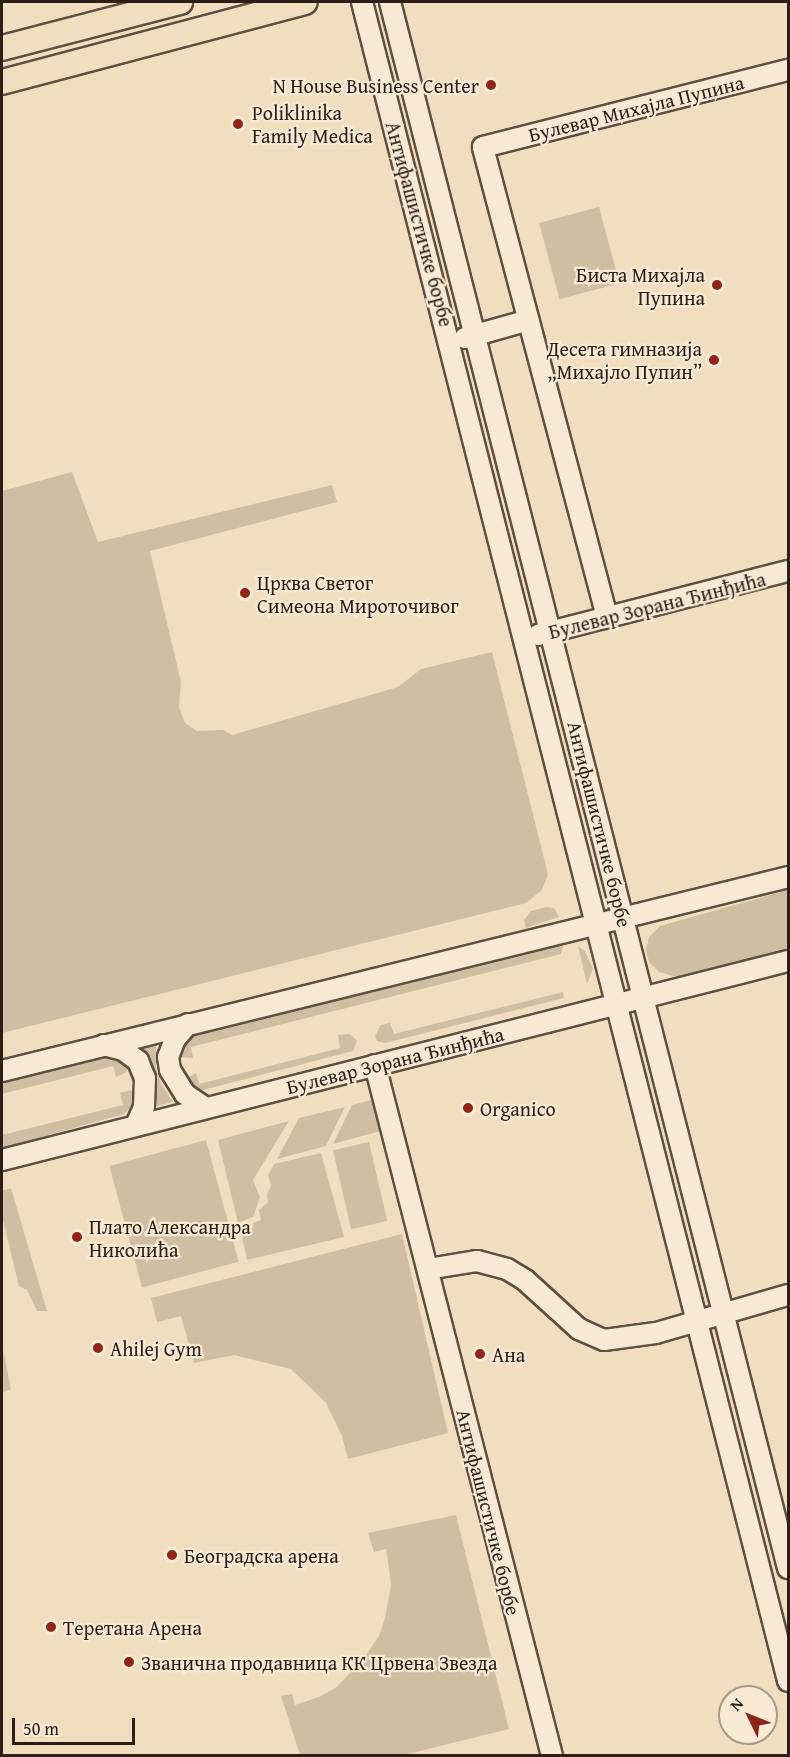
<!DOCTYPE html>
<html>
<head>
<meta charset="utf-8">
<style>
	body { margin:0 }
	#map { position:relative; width:790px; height:1757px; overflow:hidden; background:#f1debe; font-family:"Gentium Book Plus",serif }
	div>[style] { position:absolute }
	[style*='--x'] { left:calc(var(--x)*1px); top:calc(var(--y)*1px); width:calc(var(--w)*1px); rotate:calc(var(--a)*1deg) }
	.green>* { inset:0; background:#d0bea2; transform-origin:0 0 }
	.roads { filter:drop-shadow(2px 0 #5e4f42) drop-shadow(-2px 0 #5e4f42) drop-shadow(0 2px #5e4f42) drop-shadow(0 -2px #5e4f42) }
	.minor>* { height:20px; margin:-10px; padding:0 10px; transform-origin:10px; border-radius:10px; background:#f6ead5 }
	.major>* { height:24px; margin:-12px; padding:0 12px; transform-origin:12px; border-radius:12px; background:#f1debe }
	.dots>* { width:16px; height:16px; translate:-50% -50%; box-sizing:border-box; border:3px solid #f6ead5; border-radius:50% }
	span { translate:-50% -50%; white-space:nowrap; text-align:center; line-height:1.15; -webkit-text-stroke:4.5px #f6ead5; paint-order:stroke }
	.poi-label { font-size:20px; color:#2d1f18 }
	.right { translate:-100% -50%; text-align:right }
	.left { translate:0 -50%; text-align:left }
	.street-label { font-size:20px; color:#2d1f18 }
	.frame { position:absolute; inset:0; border:3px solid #2d1f18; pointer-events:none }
	.north { position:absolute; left:718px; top:1685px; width:60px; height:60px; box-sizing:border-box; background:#f6ead5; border:2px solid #a69989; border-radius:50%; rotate:313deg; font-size:16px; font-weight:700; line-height:24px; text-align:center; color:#2d1f18 }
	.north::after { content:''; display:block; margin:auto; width:21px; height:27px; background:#8f2418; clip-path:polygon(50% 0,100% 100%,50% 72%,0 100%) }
	.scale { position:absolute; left:12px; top:1718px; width:123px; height:27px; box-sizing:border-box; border:3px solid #2d1f18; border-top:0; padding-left:8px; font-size:18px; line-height:21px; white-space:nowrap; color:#2d1f18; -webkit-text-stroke:4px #f6ead5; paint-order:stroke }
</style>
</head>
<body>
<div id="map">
	<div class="green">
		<i style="left:599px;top:207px;width:79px;height:62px;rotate:75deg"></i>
		<i style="clip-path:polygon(72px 472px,98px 542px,332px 485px,337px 502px,150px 551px,181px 682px,179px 707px,185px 723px,197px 731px,224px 730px,232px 735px,398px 687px,421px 669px,492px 652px,548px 874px,542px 890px,526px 903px,2px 1033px,2px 491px)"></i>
		<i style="clip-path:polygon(788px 890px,788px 951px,695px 976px,673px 976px,659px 972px,649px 962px,646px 950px,649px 937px,660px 926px)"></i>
		<i style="clip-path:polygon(546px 907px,554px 908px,559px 917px,526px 928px,524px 920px,531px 911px)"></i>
		<i style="clip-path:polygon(564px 941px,561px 954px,191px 1047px,193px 1058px,176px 1057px,183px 1040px,202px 1031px)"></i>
		<i style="clip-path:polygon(578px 946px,585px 951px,593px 969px,587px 984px)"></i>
		<i style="clip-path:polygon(563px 992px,564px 998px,385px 1043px,377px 1041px,375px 1036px,381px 1025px,390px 1023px,394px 1034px)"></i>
		<i style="clip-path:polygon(350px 1034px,357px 1041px,353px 1051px,203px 1090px,193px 1090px,182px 1081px,196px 1073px,199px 1084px,340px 1048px,338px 1035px)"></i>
		<i style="clip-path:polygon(156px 1042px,156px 1069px,161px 1084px,173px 1102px,153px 1107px,155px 1081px,135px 1046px)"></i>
		<i style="clip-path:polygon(116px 1055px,129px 1067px,125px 1073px,116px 1077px,113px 1066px,2px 1094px,2px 1081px,101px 1056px)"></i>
		<i style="clip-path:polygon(131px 1090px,136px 1102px,124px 1114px,2px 1148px,2px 1135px,123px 1105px,120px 1093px)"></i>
		<i style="clip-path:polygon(375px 1099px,384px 1130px,333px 1144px,352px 1105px)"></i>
		<i style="clip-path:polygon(345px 1107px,326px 1146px,277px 1159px,299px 1118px)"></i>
		<i style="clip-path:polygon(289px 1121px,253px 1180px,260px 1197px,253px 1217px,238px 1223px,218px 1140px)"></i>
		<i style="left:206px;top:1140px;width:126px;height:100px;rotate:75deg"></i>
		<i style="left:369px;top:1142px;width:81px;height:37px;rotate:77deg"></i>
		<i style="clip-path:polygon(321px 1153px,344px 1237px,247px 1260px,241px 1232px,253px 1228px,253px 1223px,261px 1220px,259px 1210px,268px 1202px,267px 1194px,271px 1186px,268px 1175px,274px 1164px)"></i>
		<i style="clip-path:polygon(11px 1188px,47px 1311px,37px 1311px,27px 1290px,19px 1286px,2px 1216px,2px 1191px)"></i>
		<i style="clip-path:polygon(402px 1234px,448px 1433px,348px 1459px,342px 1436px,326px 1403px,291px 1369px,234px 1355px,194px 1363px,181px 1316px,157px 1322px,151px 1298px)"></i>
		<i style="clip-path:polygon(2px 1345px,11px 1389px,2px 1393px)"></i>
		<i style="clip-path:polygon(456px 1515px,509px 1729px,404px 1755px,300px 1755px,281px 1696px,292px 1694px,295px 1705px,319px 1697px,337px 1687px,364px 1658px,379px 1636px,385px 1618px,391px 1586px,387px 1554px,386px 1549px,374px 1552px,368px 1533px)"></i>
	</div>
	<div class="roads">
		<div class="minor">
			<i style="--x:362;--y:2;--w:1732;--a:75.76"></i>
			<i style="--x:390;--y:2;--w:1616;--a:75.74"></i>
			<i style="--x:465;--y:338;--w:66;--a:-15.7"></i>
			<i style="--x:607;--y:617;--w:486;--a:-104.8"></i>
			<i style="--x:483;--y:147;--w:315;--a:-14.2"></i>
			<i style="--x:538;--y:635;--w:258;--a:-14.4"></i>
			<i style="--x:188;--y:1024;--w:20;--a:131"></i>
			<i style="--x:175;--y:1039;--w:19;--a:111"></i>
			<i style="--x:168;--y:1057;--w:13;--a:81"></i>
			<i style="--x:170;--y:1070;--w:28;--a:58"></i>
			<i style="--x:185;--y:1094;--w:25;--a:34"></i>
			<i style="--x:104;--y:1045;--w:20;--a:15"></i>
			<i style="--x:123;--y:1050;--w:19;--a:36"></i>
			<i style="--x:138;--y:1061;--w:18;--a:68"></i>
			<i style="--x:145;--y:1078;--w:29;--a:92"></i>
			<i style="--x:144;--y:1107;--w:20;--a:114"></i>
			<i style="--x:375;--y:1065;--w:713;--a:75.63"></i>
			<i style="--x:2;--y:1071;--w:810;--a:-13.86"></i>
			<i style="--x:2;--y:1160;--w:811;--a:-14.21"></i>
			<i style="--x:428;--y:1269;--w:50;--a:-9.3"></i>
			<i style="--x:477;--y:1261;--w:31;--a:15"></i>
			<i style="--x:507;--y:1269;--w:21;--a:31"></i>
			<i style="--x:525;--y:1280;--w:73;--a:42.2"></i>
			<i style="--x:579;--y:1329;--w:27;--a:24"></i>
			<i style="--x:604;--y:1340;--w:52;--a:-7.7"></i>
			<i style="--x:656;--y:1333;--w:137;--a:-16.1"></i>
		</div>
		<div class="major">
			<i style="--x:2;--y:48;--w:184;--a:-14.5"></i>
			<i style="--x:2;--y:82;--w:313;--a:-14.8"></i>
		</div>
	</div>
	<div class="dots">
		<i style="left:491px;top:85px;background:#8f2418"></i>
		<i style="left:238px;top:124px;background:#8f2418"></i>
		<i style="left:717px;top:285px;background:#8f2418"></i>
		<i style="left:714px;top:360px;background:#8f2418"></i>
		<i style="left:245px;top:593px;background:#8f2418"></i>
		<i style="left:468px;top:1108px;background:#8f2418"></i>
		<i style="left:77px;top:1237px;background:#8f2418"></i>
		<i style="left:98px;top:1348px;background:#8f2418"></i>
		<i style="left:480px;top:1354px;background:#8f2418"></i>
		<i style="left:172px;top:1555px;background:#8f2418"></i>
		<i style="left:51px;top:1627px;background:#8f2418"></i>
		<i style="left:129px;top:1662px;background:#8f2418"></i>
	</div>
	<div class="poi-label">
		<span class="right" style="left:479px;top:85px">N House Business Center</span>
		<span class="left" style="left:252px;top:124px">Poliklinika<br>Family Medica</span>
		<span class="right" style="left:705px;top:286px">Биста Михајла<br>Пупина</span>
		<span class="right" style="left:702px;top:360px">Десета гимназија<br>„Михајло Пупин”</span>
		<span class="left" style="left:257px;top:594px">Црква Светог<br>Симеона Мироточивог</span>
		<span class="left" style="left:480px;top:1108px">Organico</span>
		<span class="left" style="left:89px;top:1238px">Плато Александра<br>Николића</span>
		<span class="left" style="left:110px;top:1348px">Ahilej Gym</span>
		<span class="left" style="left:492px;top:1354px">Ана</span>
		<span class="left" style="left:184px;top:1555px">Београдска арена</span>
		<span class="left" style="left:63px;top:1627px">Теретана Арена</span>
		<span class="left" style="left:141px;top:1662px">Званична продавница КК Црвена Звезда</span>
	</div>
	<div class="street-label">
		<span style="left:636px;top:108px;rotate:-14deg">Булевар Михајла Пупина</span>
		<span style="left:420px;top:224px;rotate:75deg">Антифашистичке борбе</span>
		<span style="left:657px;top:605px;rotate:-14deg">Булевар Зорана Ђинђића</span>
		<span style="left:600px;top:824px;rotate:76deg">Антифашистичке борбе</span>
		<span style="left:395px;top:1060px;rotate:-14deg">Булевар Зорана Ђинђића</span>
		<span style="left:489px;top:1512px;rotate:76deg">Антифашистичке борбе</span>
	</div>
	<div class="frame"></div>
	<div class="north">N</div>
	<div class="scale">50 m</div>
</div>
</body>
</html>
